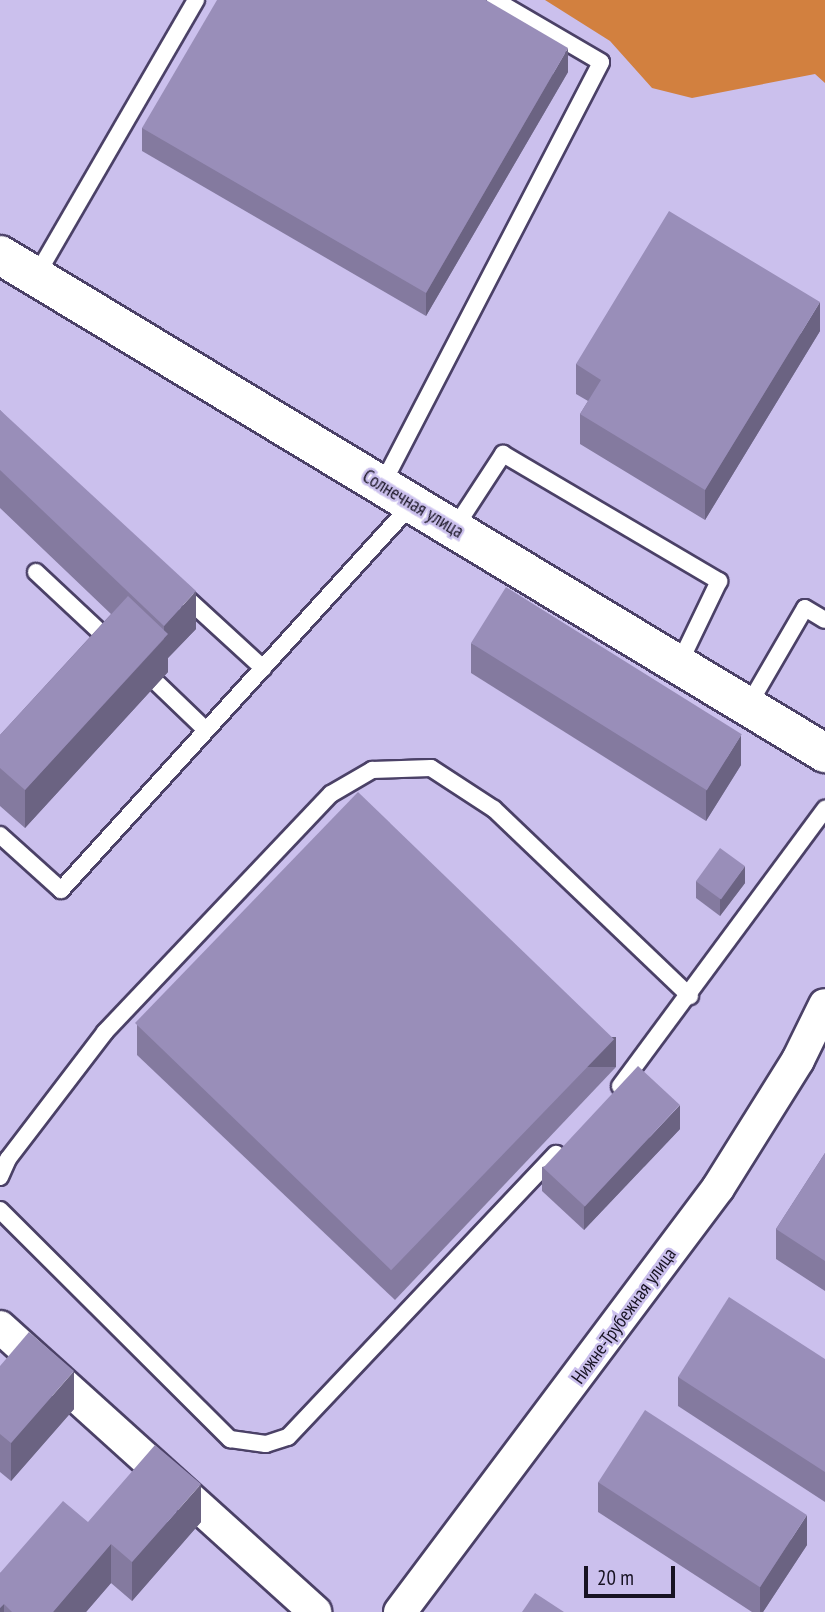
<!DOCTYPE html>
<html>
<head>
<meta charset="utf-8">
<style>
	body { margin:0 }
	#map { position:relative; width:825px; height:1612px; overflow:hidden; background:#cbc0ed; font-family:"PT Sans Narrow",sans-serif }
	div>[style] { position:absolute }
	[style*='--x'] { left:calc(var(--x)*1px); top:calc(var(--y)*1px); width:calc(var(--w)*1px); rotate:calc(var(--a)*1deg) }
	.forest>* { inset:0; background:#d2803f }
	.roads { filter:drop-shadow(2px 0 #4b4167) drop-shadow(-2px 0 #4b4167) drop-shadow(0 2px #4b4167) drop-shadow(0 -2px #4b4167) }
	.service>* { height:16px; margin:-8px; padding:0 8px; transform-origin:8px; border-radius:8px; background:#fff }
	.minor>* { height:32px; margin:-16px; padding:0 16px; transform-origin:16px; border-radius:16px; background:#fff }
	.secondary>* { height:38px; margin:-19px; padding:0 19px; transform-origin:19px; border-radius:19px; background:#fff }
	.wall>* { inset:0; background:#847a9f }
	.shaded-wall>* { inset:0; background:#6b6382; transform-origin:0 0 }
	.building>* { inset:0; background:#998eb9; transform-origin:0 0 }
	span { translate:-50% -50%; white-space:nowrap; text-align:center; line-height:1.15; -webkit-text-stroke:5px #cbc0ed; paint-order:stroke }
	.street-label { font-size:19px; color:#171222 }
	.scale { position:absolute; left:584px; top:1566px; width:91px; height:32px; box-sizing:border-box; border:4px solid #171222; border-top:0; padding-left:9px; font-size:21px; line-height:24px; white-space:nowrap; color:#171222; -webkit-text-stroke:5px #cbc0ed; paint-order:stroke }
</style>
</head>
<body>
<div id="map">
	<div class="forest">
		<i style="clip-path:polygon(545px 0,825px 0,825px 83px,815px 74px,692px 98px,652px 88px,610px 41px)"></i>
	</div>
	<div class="roads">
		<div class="service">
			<i style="--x:36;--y:276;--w:319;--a:-59.9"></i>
			<i style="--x:382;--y:485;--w:476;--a:-62.6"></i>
			<i style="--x:601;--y:62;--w:123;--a:-149.7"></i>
			<i style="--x:454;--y:529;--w:90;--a:-56.8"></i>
			<i style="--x:503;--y:454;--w:251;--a:30.5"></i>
			<i style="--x:719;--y:581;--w:92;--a:115.7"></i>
			<i style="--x:36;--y:572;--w:104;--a:43.1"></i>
			<i style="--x:180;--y:592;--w:113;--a:42.5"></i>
			<i style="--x:158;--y:684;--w:66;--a:43.8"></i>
			<i style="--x:748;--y:706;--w:113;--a:-59.8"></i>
			<i style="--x:805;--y:608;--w:23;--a:31"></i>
			<i style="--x:0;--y:835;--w:82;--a:42"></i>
			<i style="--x:61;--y:890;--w:522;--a:-47.72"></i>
			<i style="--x:620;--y:1086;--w:345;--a:-53.5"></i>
			<i style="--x:0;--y:1177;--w:20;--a:-66"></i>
			<i style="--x:8;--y:1159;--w:160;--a:-52.6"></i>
			<i style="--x:105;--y:1032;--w:328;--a:-46.5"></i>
			<i style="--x:331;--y:794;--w:48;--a:-30.3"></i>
			<i style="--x:372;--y:770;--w:59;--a:-1.9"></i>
			<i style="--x:431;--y:768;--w:75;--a:33.1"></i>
			<i style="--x:494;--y:809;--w:271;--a:43.7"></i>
			<i style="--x:0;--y:1210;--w:325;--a:44.9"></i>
			<i style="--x:230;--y:1439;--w:36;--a:8"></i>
			<i style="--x:266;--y:1444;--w:23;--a:-18"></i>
			<i style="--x:288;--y:1437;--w:390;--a:-46.6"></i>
		</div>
		<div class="minor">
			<i style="--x:0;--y:1327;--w:425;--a:42.1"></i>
			<i style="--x:400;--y:1612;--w:530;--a:-53.13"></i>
			<i style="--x:718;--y:1188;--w:151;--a:-58"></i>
			<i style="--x:798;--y:1060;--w:61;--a:-63.9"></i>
		</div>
		<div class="secondary">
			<i style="--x:0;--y:255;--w:964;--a:31.12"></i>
		</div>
	</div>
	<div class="wall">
		<i style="clip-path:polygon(568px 72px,426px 316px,142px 151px,142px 128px)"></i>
		<i style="clip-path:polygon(820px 331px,705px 520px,580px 444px,580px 414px,588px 401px,576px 394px,576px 364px)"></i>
		<i style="clip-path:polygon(0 410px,196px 629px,168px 658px,168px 672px,25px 828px,0 806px,0 735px,111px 614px,0 508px)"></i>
		<i style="clip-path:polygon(471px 643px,741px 765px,706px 821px,471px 673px)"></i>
		<i style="clip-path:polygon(696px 881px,745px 883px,720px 916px,696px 898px)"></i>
		<i style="clip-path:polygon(137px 1025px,616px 1067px,395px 1300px,137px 1055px)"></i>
		<i style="clip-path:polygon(680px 1129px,584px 1230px,542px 1191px,542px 1167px)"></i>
		<i style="clip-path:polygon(825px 1153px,825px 1291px,776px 1259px,776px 1229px)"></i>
		<i style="clip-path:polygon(825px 1359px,825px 1502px,678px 1406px,678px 1377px)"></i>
		<i style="clip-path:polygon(0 1366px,74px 1409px,11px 1481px,0 1472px)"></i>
		<i style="clip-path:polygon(598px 1482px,807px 1545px,763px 1612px,752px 1612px,598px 1512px)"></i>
		<i style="clip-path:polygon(88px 1522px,201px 1522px,132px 1601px,111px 1583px,86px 1612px,0 1612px,0 1573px)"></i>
	</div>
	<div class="shaded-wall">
		<i style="clip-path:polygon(568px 48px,568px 72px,426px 316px,426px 293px)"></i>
		<i style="clip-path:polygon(820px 302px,820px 331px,705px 520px,705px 490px)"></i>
		<i style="clip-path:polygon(196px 591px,196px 629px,168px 658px,168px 672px,25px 828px,25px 790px,164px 639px,164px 626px)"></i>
		<i style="clip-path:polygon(741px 735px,741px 765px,706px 821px,706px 791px)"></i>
		<i style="clip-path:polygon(745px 866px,745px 883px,720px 916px,720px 899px)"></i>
		<i style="left:616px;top:1037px;width:30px;height:321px;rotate:90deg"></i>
		<i style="clip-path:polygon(680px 1105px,680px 1129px,584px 1230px,584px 1207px)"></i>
		<i style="clip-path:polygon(74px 1371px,74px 1409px,11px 1481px,11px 1443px)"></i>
		<i style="clip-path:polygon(201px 1484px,201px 1522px,132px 1601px,132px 1562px)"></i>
		<i style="clip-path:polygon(807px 1515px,807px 1545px,763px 1612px,760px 1612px,760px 1587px)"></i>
		<i style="clip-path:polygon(111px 1544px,111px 1583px,86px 1612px,53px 1612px)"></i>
		<i style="clip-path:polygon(4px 1604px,4px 1612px,0 1612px,0 1608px)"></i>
	</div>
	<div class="building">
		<i style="clip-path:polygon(217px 0,486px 0,568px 48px,426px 293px,142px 128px)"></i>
		<i style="clip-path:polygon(669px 211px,820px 302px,705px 490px,580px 414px,601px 380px,576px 364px)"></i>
		<i style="clip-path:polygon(0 410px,196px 591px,164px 626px,0 470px)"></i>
		<i style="left:506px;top:587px;width:278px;height:66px;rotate:32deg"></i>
		<i style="clip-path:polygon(128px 596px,168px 634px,25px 790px,0 768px,0 735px)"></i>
		<i style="left:358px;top:792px;width:356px;height:321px;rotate:44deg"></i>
		<i style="left:720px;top:848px;width:31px;height:41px;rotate:36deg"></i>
		<i style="left:638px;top:1066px;width:57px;height:139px;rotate:43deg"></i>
		<i style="clip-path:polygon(825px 1153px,825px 1261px,776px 1229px)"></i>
		<i style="clip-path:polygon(729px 1297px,825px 1359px,825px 1472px,678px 1377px)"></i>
		<i style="clip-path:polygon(29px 1332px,74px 1371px,11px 1443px,0 1434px,0 1366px)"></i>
		<i style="left:645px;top:1410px;width:193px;height:86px;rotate:33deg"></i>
		<i style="clip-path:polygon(155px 1445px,201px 1484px,132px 1562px,111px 1544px,53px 1612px,12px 1612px,4px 1604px,0 1608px,0 1573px,63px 1501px,88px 1522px)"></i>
		<i style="clip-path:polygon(535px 1593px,564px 1612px,522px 1612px)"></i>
	</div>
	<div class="street-label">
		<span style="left:413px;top:504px;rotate:31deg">Солнечная улица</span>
		<span style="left:624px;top:1316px;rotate:-54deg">Нижне-Трубежная улица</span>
	</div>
	<div class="scale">20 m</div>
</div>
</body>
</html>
